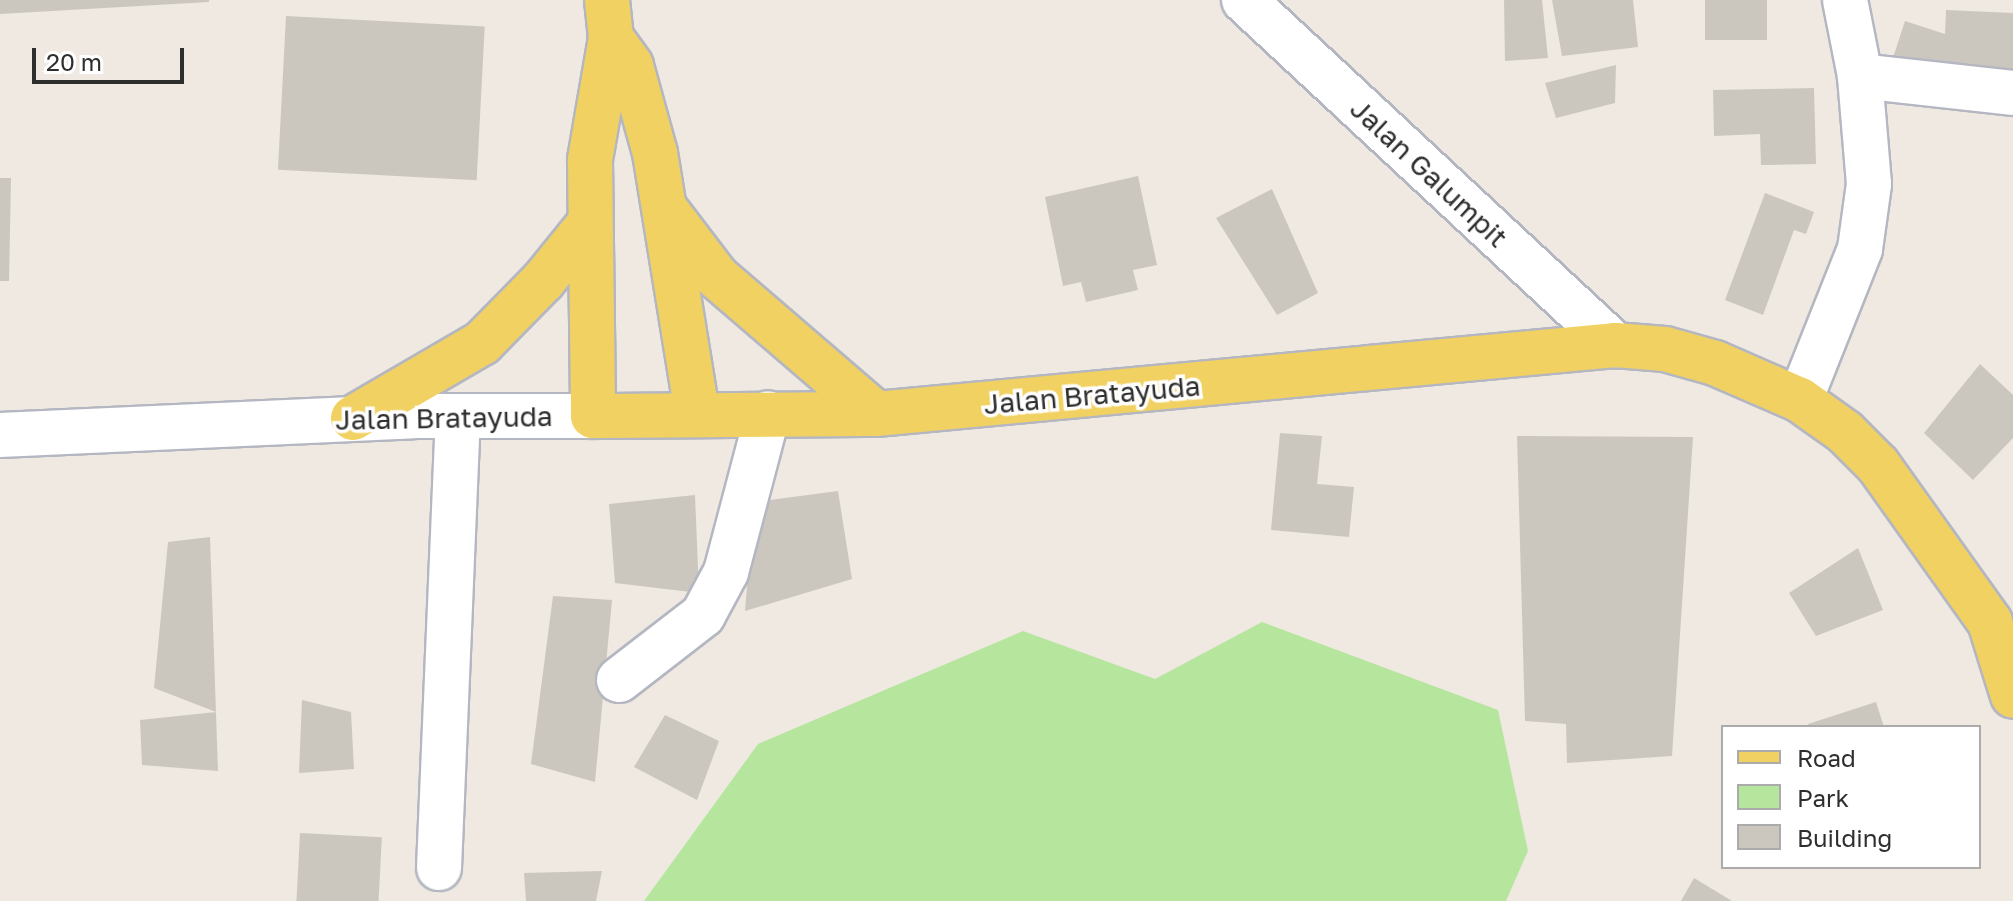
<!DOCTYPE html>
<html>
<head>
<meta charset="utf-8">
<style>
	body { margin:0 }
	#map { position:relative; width:2013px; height:901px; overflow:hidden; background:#efe9e1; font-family:"Golos Text",sans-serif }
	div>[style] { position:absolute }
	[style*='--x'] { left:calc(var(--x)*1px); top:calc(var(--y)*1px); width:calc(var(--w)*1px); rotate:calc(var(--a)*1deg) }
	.green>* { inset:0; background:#b6e59e }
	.building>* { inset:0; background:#cbc7bf; transform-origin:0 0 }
	.roads { filter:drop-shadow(2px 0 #b4b7c1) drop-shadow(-2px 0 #b4b7c1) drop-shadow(0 2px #b4b7c1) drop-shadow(0 -2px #b4b7c1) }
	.minor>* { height:44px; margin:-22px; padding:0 22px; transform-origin:22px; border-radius:22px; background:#fff }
	.tertiary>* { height:44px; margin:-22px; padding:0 22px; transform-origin:22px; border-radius:22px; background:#fff }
	.primary>* { height:44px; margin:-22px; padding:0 22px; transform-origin:22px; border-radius:22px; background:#f2d163 }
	span { translate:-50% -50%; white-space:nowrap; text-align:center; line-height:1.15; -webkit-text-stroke:7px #fff; paint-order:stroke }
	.street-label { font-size:28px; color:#2e2e2e }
	.legend { position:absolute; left:1721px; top:725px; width:260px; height:144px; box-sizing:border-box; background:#fff; border:2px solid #ababab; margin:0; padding:10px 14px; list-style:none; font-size:24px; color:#2e2e2e }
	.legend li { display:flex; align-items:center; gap:16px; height:40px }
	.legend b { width:40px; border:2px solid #ababab }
	.scale { position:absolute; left:32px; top:48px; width:152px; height:36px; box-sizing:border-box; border:4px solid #2e2e2e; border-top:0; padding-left:10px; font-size:24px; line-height:28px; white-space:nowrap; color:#2e2e2e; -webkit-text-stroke:6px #fff; paint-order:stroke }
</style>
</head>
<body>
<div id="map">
	<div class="green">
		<i style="clip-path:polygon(1262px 622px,1498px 710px,1528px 851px,1506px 901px,644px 901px,758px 744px,1023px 631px,1155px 679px)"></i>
	</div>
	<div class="building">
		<i style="clip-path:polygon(0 0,209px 0,209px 2px,0 14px)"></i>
		<i style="clip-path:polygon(1504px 0,1542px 0,1548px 58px,1505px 61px)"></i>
		<i style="clip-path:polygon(1552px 0,1633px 0,1638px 47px,1562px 56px)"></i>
		<i style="left:1705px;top:0;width:62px;height:40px"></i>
		<i style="clip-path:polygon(1946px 10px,2013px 13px,2013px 73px,1891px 64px,1905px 21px,1945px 34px)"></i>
		<i style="left:286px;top:16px;width:199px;height:154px;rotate:3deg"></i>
		<i style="clip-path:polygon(1616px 65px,1615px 103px,1556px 118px,1545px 83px)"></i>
		<i style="clip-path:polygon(1814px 88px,1816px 164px,1761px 165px,1760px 134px,1714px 136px,1713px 90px)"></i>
		<i style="clip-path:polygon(1138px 176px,1157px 265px,1133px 270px,1138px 290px,1086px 302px,1081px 282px,1063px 286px,1045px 197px)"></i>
		<i style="clip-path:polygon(0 178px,11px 178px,9px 281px,0 281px)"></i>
		<i style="clip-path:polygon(1272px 189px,1318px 293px,1277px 315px,1216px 218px)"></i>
		<i style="clip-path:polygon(1765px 193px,1814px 212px,1806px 234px,1794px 230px,1763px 315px,1725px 300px)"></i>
		<i style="clip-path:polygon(1980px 364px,2013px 395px,2013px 438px,1973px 480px,1924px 433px)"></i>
		<i style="clip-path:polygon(1280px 433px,1322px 436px,1317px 484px,1354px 487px,1349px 537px,1271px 530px)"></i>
		<i style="clip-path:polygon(1517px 436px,1693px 437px,1672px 756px,1567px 763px,1566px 724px,1525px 721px)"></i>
		<i style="clip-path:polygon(838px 491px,852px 579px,745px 611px,754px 502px)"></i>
		<i style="clip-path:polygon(695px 495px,699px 593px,615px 583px,609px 504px)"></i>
		<i style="clip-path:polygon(210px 537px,218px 771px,142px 765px,140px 720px,216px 712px,154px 688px,168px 542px)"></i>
		<i style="clip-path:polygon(1858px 548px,1883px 610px,1816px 636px,1789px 593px)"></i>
		<i style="clip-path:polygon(553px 596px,612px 600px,595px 782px,531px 764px)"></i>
		<i style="clip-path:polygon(302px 700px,351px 712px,354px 769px,299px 773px)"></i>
		<i style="clip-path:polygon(1876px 702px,1884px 727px,1809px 727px,1808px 724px)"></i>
		<i style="clip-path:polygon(665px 715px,719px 741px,697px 800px,634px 767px)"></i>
		<i style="left:300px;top:833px;width:82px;height:68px;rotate:3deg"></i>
		<i style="clip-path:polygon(602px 871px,596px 901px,526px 901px,524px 873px)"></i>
		<i style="clip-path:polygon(1694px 878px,1732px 901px,1681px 901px)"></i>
	</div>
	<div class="roads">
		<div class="minor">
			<i style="--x:1244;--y:0;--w:507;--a:42.92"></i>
			<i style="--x:1845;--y:0;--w:77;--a:78.8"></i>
			<i style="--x:1800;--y:400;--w:162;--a:-68.3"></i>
			<i style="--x:1860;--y:249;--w:66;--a:-82.1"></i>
			<i style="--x:1869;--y:184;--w:108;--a:-94.8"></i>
			<i style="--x:1860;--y:76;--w:154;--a:6.3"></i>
			<i style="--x:619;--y:680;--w:106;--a:-37.7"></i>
			<i style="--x:703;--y:615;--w:49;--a:-61.9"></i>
			<i style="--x:726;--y:572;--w:164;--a:-75.2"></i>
			<i style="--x:439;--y:868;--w:451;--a:-87.6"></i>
		</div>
		<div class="tertiary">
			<i style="--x:0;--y:435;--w:414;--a:-2.6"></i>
			<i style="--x:414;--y:416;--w:179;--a:0"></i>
		</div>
		<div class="primary">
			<i style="--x:607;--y:0;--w:38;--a:84"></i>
			<i style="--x:611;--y:38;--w:124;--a:99.8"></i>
			<i style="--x:590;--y:160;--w:256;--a:89.3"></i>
			<i style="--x:593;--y:416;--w:283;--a:-0.4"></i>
			<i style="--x:876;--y:414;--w:742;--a:-5.33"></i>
			<i style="--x:1615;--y:345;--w:50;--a:4.6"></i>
			<i style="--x:1665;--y:349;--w:52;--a:15.6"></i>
			<i style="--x:1715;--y:363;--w:93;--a:23.5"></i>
			<i style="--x:1800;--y:400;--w:55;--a:35.4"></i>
			<i style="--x:1845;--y:432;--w:47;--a:45"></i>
			<i style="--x:1878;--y:465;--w:193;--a:54.5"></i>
			<i style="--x:1990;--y:622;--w:77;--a:72.7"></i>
			<i style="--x:611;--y:38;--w:34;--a:54"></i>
			<i style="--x:631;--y:66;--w:90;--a:74.6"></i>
			<i style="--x:655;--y:153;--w:263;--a:80.8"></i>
			<i style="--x:666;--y:210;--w:84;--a:52.7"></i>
			<i style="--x:717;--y:277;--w:210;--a:40.7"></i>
			<i style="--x:353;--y:418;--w:149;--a:-30.2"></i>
			<i style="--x:482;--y:343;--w:87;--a:-45.5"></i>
			<i style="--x:543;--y:281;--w:75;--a:-51"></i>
		</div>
	</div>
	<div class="street-label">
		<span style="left:1429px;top:173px;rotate:43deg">Jalan Galumpit</span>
		<span style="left:1092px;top:395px;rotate:-5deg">Jalan Bratayuda</span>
		<span style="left:444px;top:418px;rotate:-1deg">Jalan Bratayuda</span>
	</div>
	<ul class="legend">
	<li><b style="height:10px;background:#f2d163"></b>Road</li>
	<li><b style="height:22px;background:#b6e59e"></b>Park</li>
	<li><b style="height:22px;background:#cbc7bf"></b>Building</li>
	</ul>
	<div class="scale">20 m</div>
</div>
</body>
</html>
